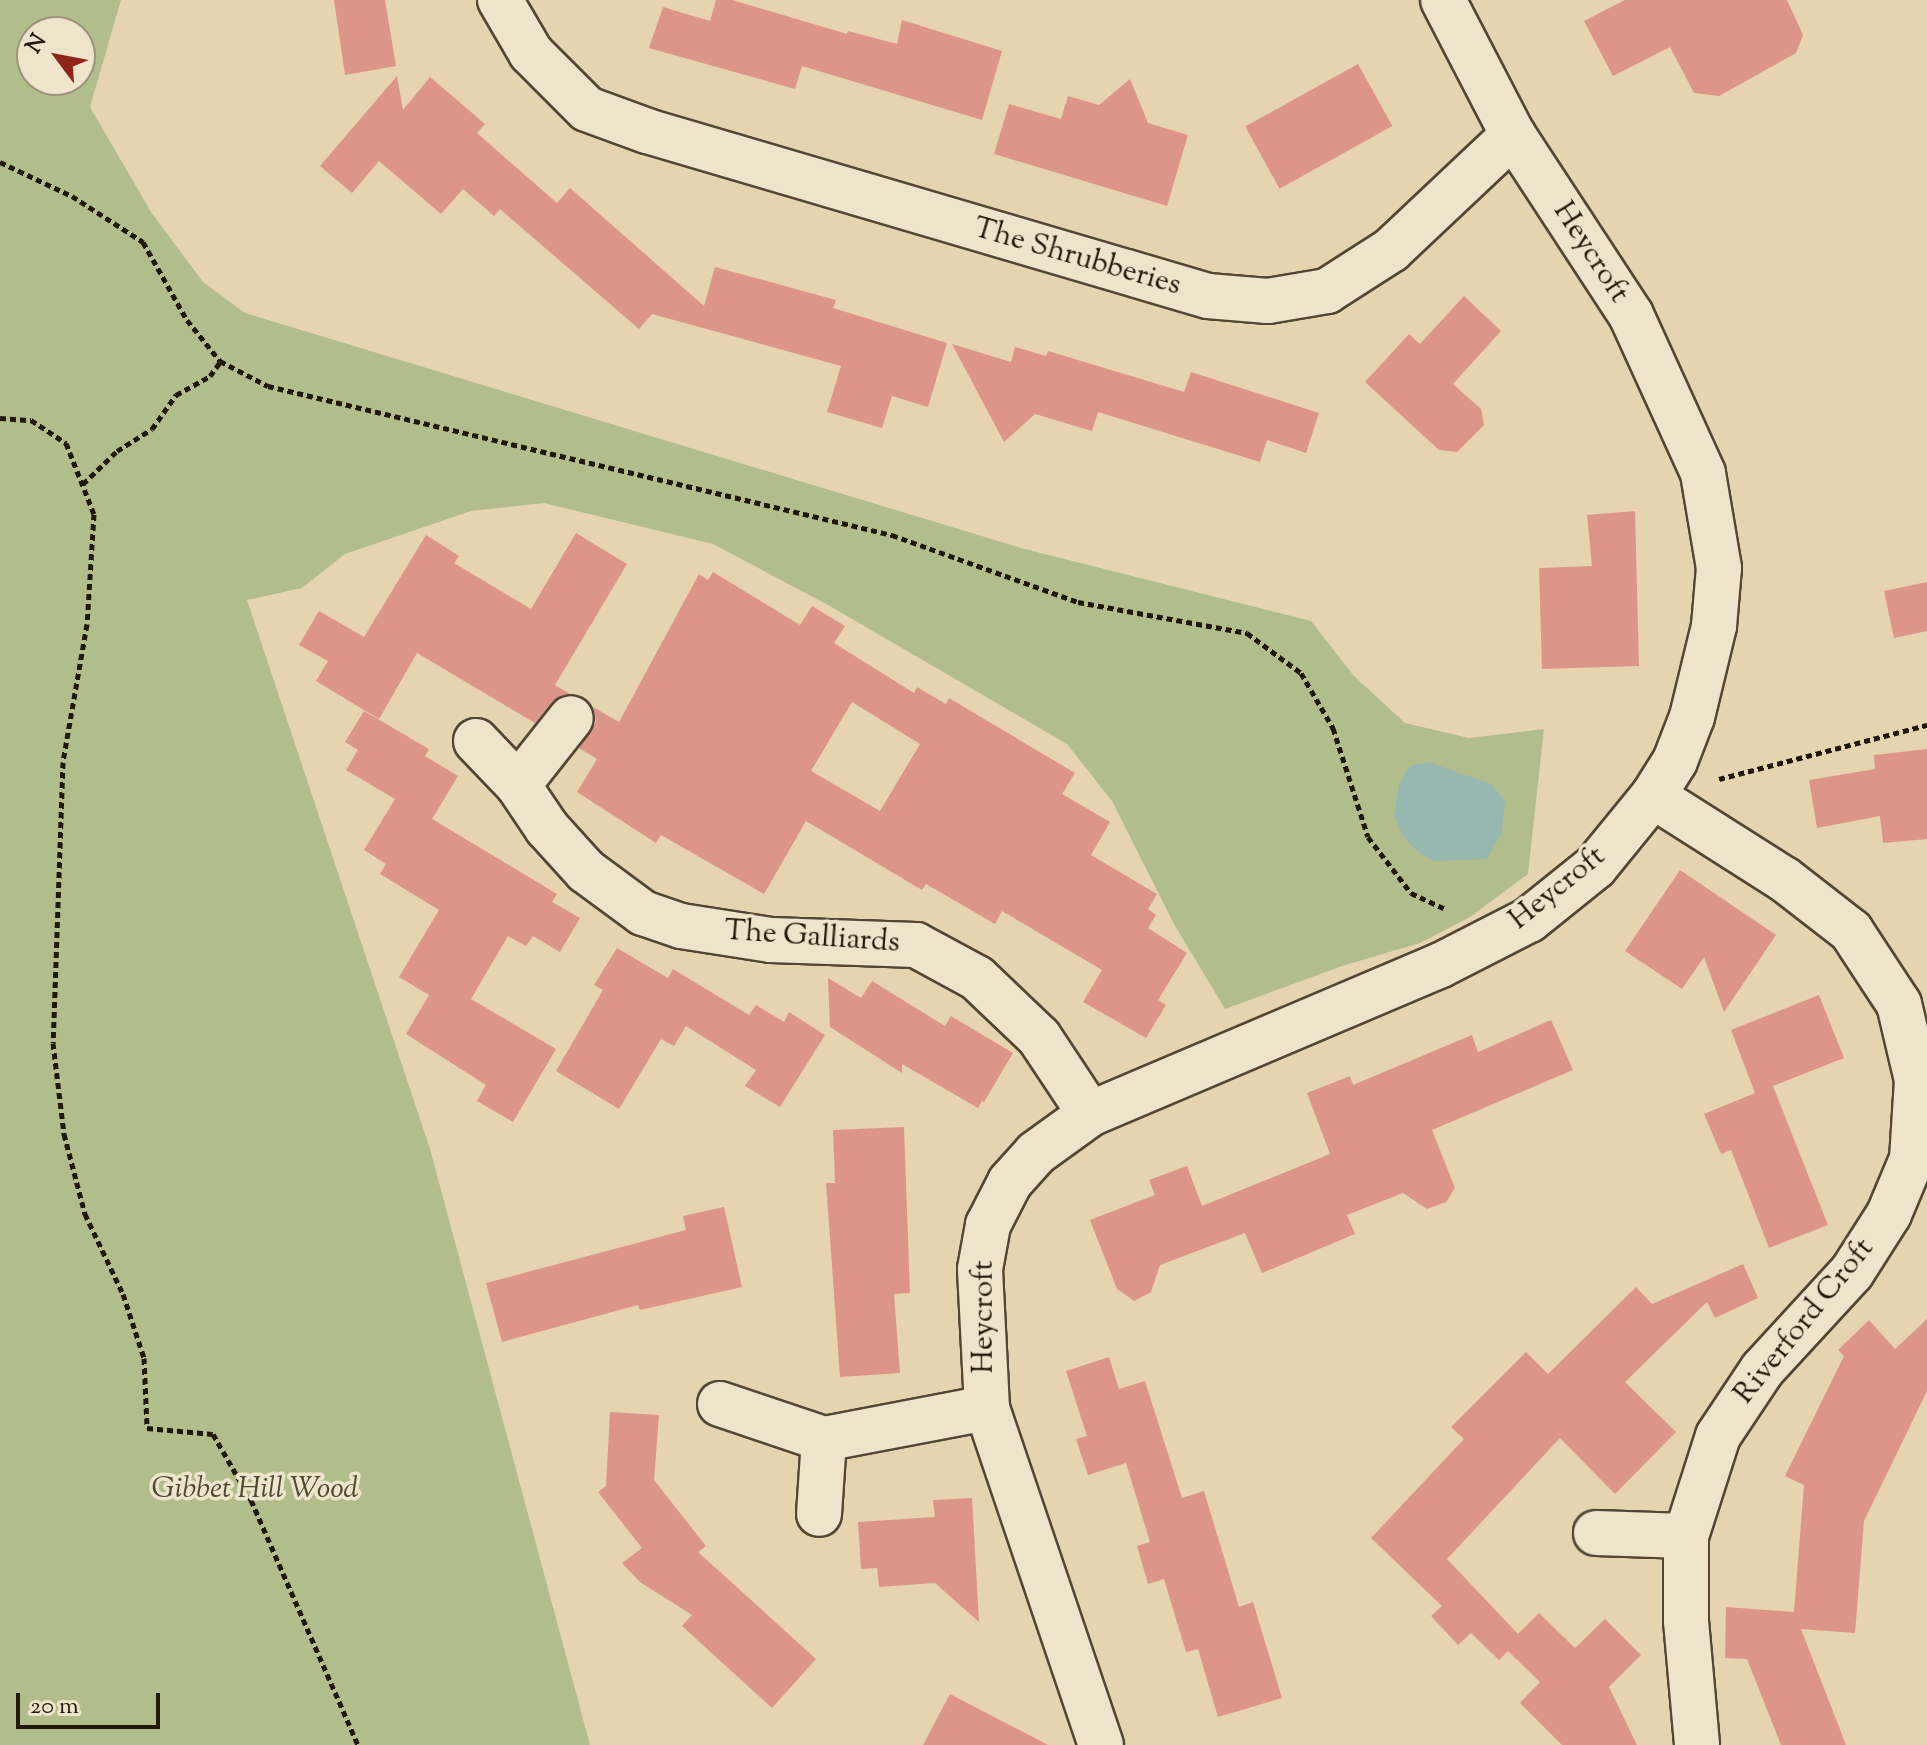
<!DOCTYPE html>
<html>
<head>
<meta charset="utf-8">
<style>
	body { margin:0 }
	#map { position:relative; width:1927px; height:1745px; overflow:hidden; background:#e5d4af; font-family:"Sorts Mill Goudy",serif }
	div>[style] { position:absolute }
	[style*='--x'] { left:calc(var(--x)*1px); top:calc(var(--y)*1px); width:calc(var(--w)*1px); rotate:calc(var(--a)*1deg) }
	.green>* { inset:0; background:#b2bd8c }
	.water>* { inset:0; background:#97b7b1 }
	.building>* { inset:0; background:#dd9589; transform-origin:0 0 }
	.path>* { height:5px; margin-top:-2.5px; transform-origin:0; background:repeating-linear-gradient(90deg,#21180c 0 6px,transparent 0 10px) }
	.roads { filter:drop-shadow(2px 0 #524735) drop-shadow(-2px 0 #524735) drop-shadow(0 2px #524735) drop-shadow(0 -2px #524735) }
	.minor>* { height:44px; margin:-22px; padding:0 22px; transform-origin:22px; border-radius:22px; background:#eee3cb }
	span { translate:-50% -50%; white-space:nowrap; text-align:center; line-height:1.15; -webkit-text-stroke:7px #eee3cb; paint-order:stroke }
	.street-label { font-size:30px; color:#21180c }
	.park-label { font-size:30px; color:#4c4a32; font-style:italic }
	.north { position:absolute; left:16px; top:16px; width:80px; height:80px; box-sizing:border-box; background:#eee3cb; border:2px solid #9c927f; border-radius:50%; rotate:302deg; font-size:22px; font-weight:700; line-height:32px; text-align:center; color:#21180c }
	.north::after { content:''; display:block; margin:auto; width:28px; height:36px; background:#8f2418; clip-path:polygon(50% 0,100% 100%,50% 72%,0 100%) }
	.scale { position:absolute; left:16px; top:1693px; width:144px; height:36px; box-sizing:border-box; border:4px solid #21180c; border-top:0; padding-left:10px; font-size:24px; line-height:28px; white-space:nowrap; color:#21180c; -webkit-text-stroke:6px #eee3cb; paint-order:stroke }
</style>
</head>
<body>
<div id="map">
	<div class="green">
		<i style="clip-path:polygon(evenodd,0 0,121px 0,90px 107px,151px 212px,203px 282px,245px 313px,1021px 548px,1311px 621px,1354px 676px,1405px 723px,1469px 738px,1544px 729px,1528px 874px,1470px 917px,1420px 943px,1342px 966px,1225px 1009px,1175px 926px,1112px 801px,1067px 744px,828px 605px,713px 544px,544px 503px,471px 511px,345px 554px,302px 588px,247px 600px,430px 1149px,590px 1745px,0 1745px,0 0,32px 32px,80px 32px,80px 80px,32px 80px,32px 32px)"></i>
	</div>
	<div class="water">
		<i style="clip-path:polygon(1431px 763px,1491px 784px,1505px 801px,1502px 832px,1487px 859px,1434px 861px,1418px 852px,1403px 836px,1394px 815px,1399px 785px,1410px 765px)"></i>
	</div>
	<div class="building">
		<i style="clip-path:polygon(334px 0,385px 0,396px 66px,345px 75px)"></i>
		<i style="clip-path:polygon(716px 0,732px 0,847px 34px,848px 31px,897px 44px,902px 20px,1002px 51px,982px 120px,802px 66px,795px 89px,649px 48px,663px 7px,710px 21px)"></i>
		<i style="clip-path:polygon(1625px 0,1787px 0,1803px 35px,1796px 53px,1719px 96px,1694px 93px,1670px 47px,1613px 76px,1584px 21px)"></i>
		<i style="left:1358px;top:64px;width:71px;height:129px;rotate:61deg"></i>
		<i style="clip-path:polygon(397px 76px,403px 110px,430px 77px,485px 124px,477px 133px,557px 203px,570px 188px,704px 306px,715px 267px,836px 300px,833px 308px,947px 343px,928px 407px,892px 396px,882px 428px,827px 412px,841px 366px,652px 314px,639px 329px,500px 209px,494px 216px,463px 189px,441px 214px,379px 161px,352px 193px,320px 166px)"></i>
		<i style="clip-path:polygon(1130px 79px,1148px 123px,1188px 135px,1167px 206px,994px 154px,1009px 104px,1061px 119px,1068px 96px,1099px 105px)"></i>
		<i style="clip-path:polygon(1464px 296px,1501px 331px,1453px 384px,1481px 409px,1484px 425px,1457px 452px,1439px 450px,1365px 382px,1409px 334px,1420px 344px)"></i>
		<i style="clip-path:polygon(952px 344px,1011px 362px,1015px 347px,1046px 356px,1048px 351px,1184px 392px,1191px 372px,1319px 413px,1306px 453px,1267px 440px,1260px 462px,1098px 412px,1092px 431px,1035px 414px,1004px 442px)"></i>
		<i style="clip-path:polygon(1635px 511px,1639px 666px,1542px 669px,1539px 568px,1592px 566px,1587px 515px)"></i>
		<i style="clip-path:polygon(576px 533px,627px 564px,555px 685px,570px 694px,552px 702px,535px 723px,417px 653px,379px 719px,316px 681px,328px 661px,299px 645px,319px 611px,364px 637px,426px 535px,459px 556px,454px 563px,531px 609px)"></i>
		<i style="clip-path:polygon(evenodd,713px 572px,800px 625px,812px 606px,845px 626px,834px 643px,914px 693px,917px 687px,946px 704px,949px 698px,1075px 773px,1062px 794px,1110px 822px,1091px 855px,1157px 894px,1148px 909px,1156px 915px,1148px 928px,1187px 953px,1158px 1000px,1166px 1005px,1146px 1038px,1083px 1002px,1102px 970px,1002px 911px,995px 924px,926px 884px,922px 890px,806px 821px,764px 894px,661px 835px,656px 843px,577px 792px,597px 759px,579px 748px,596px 722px,593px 707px,619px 722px,699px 574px,708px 580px,713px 572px,852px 702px,920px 744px,880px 811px,811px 771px,852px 702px)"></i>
		<i style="clip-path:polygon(1927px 582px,1927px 631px,1894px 638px,1884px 591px)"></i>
		<i style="clip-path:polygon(364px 711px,429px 749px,425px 756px,458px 776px,432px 819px,557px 894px,552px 902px,580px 918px,560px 952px,533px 936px,526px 946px,508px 936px,471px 999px,556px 1049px,513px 1122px,477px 1101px,486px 1085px,406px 1034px,429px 995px,399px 977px,439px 910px,380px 874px,386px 864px,364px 850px,395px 799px,346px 770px,358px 750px,345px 742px)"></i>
		<i style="clip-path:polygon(1927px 749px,1927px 839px,1883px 843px,1880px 816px,1817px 828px,1809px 780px,1875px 769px,1874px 755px)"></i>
		<i style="clip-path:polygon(1680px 870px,1776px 935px,1724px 1012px,1704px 957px,1682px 989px,1625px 951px)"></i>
		<i style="clip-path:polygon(617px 948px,668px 978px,673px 969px,749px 1015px,756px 1005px,784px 1022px,789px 1012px,825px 1035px,780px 1107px,745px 1086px,756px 1070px,686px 1026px,674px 1046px,661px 1039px,619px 1109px,556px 1071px,603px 990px,594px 985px)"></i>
		<i style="clip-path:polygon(828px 978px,861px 998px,872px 981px,945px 1026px,951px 1016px,1013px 1053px,984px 1102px,982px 1101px,978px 1108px,902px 1064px,902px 1073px,830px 1027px)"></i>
		<i style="clip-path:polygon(1819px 995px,1844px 1058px,1773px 1086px,1828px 1225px,1769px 1248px,1731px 1150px,1721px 1154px,1704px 1114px,1755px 1093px,1731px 1030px)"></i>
		<i style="clip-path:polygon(1551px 1020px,1573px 1070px,1432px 1130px,1455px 1188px,1446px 1202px,1427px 1209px,1403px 1193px,1347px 1215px,1355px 1234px,1262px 1273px,1245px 1233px,1160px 1265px,1151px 1292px,1134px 1301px,1117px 1289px,1090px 1220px,1155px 1195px,1149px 1180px,1187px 1166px,1202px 1206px,1330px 1154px,1307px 1093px,1350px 1076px,1353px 1085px,1472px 1035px,1478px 1052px)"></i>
		<i style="clip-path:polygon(904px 1127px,910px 1293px,894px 1294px,900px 1373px,840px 1377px,826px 1183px,835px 1183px,833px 1130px)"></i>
		<i style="clip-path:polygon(724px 1207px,742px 1287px,640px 1310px,638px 1305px,502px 1342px,486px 1283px,686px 1230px,683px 1216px)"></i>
		<i style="clip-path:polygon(1743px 1264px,1758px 1298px,1715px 1318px,1707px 1302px,1625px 1382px,1676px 1432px,1615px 1494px,1560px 1438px,1447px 1559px,1518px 1634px,1539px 1613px,1575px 1648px,1605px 1619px,1641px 1655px,1609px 1687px,1637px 1745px,1562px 1745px,1520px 1703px,1540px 1682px,1508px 1651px,1499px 1660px,1471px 1633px,1458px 1645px,1431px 1616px,1442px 1606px,1371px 1538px,1464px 1439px,1451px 1427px,1526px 1352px,1548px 1374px,1636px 1287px,1652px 1304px)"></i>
		<i style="clip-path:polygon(1927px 1319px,1927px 1391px,1864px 1521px,1855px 1633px,1801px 1629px,1846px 1745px,1781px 1745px,1747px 1659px,1725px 1658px,1726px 1607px,1794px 1612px,1804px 1485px,1785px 1476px,1844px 1356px,1838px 1350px,1869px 1320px,1895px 1349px)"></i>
		<i style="clip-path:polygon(1109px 1357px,1119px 1389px,1145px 1381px,1182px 1498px,1204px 1491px,1239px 1607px,1253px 1602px,1282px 1698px,1218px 1717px,1198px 1649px,1186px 1652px,1164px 1579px,1148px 1584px,1137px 1546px,1150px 1542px,1126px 1463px,1088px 1475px,1076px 1439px,1087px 1436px,1066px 1371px)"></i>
		<i style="clip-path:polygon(610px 1412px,659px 1415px,654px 1480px,706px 1546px,698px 1552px,816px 1659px,772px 1708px,682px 1626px,692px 1615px,640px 1582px,622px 1563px,642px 1548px,598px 1492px,606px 1486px)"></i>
		<i style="clip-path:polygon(972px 1498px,979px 1622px,935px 1583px,879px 1587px,877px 1568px,861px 1569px,858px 1522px,935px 1517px,933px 1500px)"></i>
		<i style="clip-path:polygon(950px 1694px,1048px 1745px,923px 1745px)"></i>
	</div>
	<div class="path">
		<i style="--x:0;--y:162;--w:80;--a:25.3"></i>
		<i style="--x:72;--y:196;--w:85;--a:32.9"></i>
		<i style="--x:143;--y:242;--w:90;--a:60.6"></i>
		<i style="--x:187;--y:320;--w:53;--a:51.2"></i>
		<i style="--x:220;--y:361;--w:54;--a:27.5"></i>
		<i style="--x:268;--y:386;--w:642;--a:13.43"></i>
		<i style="--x:892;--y:535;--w:198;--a:19.8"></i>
		<i style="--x:1078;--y:602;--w:172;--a:10.4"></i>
		<i style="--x:1247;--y:633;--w:67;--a:36.5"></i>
		<i style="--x:1301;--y:673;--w:64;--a:59.8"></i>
		<i style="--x:1333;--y:728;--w:114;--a:72.2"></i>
		<i style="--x:1368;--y:837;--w:71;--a:52.5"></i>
		<i style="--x:1411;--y:893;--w:38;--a:25"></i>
		<i style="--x:0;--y:418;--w:31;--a:4"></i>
		<i style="--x:31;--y:420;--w:42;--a:33.3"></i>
		<i style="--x:66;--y:443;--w:76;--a:68.5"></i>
		<i style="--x:94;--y:514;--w:110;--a:93.6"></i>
		<i style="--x:87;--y:624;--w:140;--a:99.9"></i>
		<i style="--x:63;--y:762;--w:281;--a:92"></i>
		<i style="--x:53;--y:1043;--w:92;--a:83.1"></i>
		<i style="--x:64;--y:1134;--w:83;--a:75.3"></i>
		<i style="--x:85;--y:1214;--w:89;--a:64.6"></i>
		<i style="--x:123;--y:1294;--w:67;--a:71.8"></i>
		<i style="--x:144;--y:1358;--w:70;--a:87.5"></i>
		<i style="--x:147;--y:1428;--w:66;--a:5.2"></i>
		<i style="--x:213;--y:1434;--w:76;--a:60.1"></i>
		<i style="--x:251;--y:1500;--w:267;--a:66.4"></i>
		<i style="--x:83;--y:484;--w:47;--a:-44.1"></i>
		<i style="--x:117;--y:451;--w:41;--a:-32.2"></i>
		<i style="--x:152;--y:429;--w:42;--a:-54.8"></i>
		<i style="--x:176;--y:395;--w:39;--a:-29"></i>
		<i style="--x:210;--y:376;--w:17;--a:-54"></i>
		<i style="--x:1719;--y:779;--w:215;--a:-14.6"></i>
	</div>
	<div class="roads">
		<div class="minor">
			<i style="--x:500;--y:0;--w:61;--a:59.7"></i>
			<i style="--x:531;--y:53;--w:79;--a:45"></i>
			<i style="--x:587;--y:109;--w:64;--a:20.1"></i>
			<i style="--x:647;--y:131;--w:585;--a:16.39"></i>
			<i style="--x:1208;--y:296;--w:60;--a:4.8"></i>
			<i style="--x:1268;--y:301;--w:60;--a:-9.6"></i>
			<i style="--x:1327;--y:291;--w:76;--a:-32.6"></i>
			<i style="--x:1391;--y:250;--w:168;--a:-43.3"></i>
			<i style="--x:476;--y:741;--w:61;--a:46.3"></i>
			<i style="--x:518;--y:785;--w:52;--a:56"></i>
			<i style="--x:547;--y:828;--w:58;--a:47.8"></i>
			<i style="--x:586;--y:871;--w:71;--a:36.4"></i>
			<i style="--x:643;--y:913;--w:40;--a:18.9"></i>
			<i style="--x:681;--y:926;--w:91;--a:8.8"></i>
			<i style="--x:771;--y:940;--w:145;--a:2"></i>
			<i style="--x:916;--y:945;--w:69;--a:28.4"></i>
			<i style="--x:977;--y:978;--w:86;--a:43.6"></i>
			<i style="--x:1039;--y:1037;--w:92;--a:56.5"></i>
			<i style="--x:518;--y:785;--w:85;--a:-51.7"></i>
			<i style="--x:1653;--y:796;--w:155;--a:32.4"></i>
			<i style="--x:1784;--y:879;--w:85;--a:37.8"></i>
			<i style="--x:1851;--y:931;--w:87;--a:56.7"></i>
			<i style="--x:1899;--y:1004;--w:78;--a:76.7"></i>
			<i style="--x:1917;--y:1080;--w:79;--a:93.6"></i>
			<i style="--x:1912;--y:1159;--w:60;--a:112.7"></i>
			<i style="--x:1889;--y:1214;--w:69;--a:122.5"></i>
			<i style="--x:1852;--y:1272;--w:133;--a:132.6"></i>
			<i style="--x:1762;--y:1370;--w:79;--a:123.7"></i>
			<i style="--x:1718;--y:1436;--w:105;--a:107.7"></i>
			<i style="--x:1686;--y:1536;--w:85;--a:90"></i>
			<i style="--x:1686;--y:1621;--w:124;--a:84.9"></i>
			<i style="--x:720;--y:1404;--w:110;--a:18.6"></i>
			<i style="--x:824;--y:1439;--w:75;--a:93.8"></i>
			<i style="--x:824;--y:1439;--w:166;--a:-10.8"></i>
			<i style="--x:1596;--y:1533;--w:90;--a:1.9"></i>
			<i style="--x:1101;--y:1745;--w:356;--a:-108.7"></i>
			<i style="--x:987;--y:1408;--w:139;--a:-92.9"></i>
			<i style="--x:980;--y:1269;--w:45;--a:-79.7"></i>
			<i style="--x:988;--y:1225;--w:48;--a:-62.9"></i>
			<i style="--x:1010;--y:1182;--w:39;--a:-48"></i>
			<i style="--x:1036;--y:1153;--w:67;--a:-35.8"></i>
			<i style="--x:1090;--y:1114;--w:379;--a:-23"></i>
			<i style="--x:1439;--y:966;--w:101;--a:-27.1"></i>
			<i style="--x:1529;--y:920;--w:85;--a:-38.8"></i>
			<i style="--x:1595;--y:867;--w:92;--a:-50.8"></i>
			<i style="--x:1653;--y:796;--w:41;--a:-57.8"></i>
			<i style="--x:1675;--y:761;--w:47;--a:-68.9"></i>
			<i style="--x:1692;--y:717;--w:94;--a:-76.4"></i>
			<i style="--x:1714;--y:626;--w:58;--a:-85.1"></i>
			<i style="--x:1719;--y:568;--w:96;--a:-99.6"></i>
			<i style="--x:1703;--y:473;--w:174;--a:-114.5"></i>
			<i style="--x:1631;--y:315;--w:215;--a:-123.2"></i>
			<i style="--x:1513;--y:135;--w:152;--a:-117.4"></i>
		</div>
	</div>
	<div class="street-label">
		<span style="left:1590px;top:253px;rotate:57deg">Heycroft</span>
		<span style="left:1077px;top:258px;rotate:16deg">The Shrubberies</span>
		<span style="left:1558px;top:889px;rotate:-39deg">Heycroft</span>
		<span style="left:812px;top:938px;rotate:4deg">The Galliards</span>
		<span style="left:985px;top:1317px;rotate:-90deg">Heycroft</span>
		<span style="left:1805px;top:1322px;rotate:-51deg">Riverford Croft</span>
	</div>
	<div class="park-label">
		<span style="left:255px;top:1490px">Gibbet Hill Wood</span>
	</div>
	<div class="north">N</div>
	<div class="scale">20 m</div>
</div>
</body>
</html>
